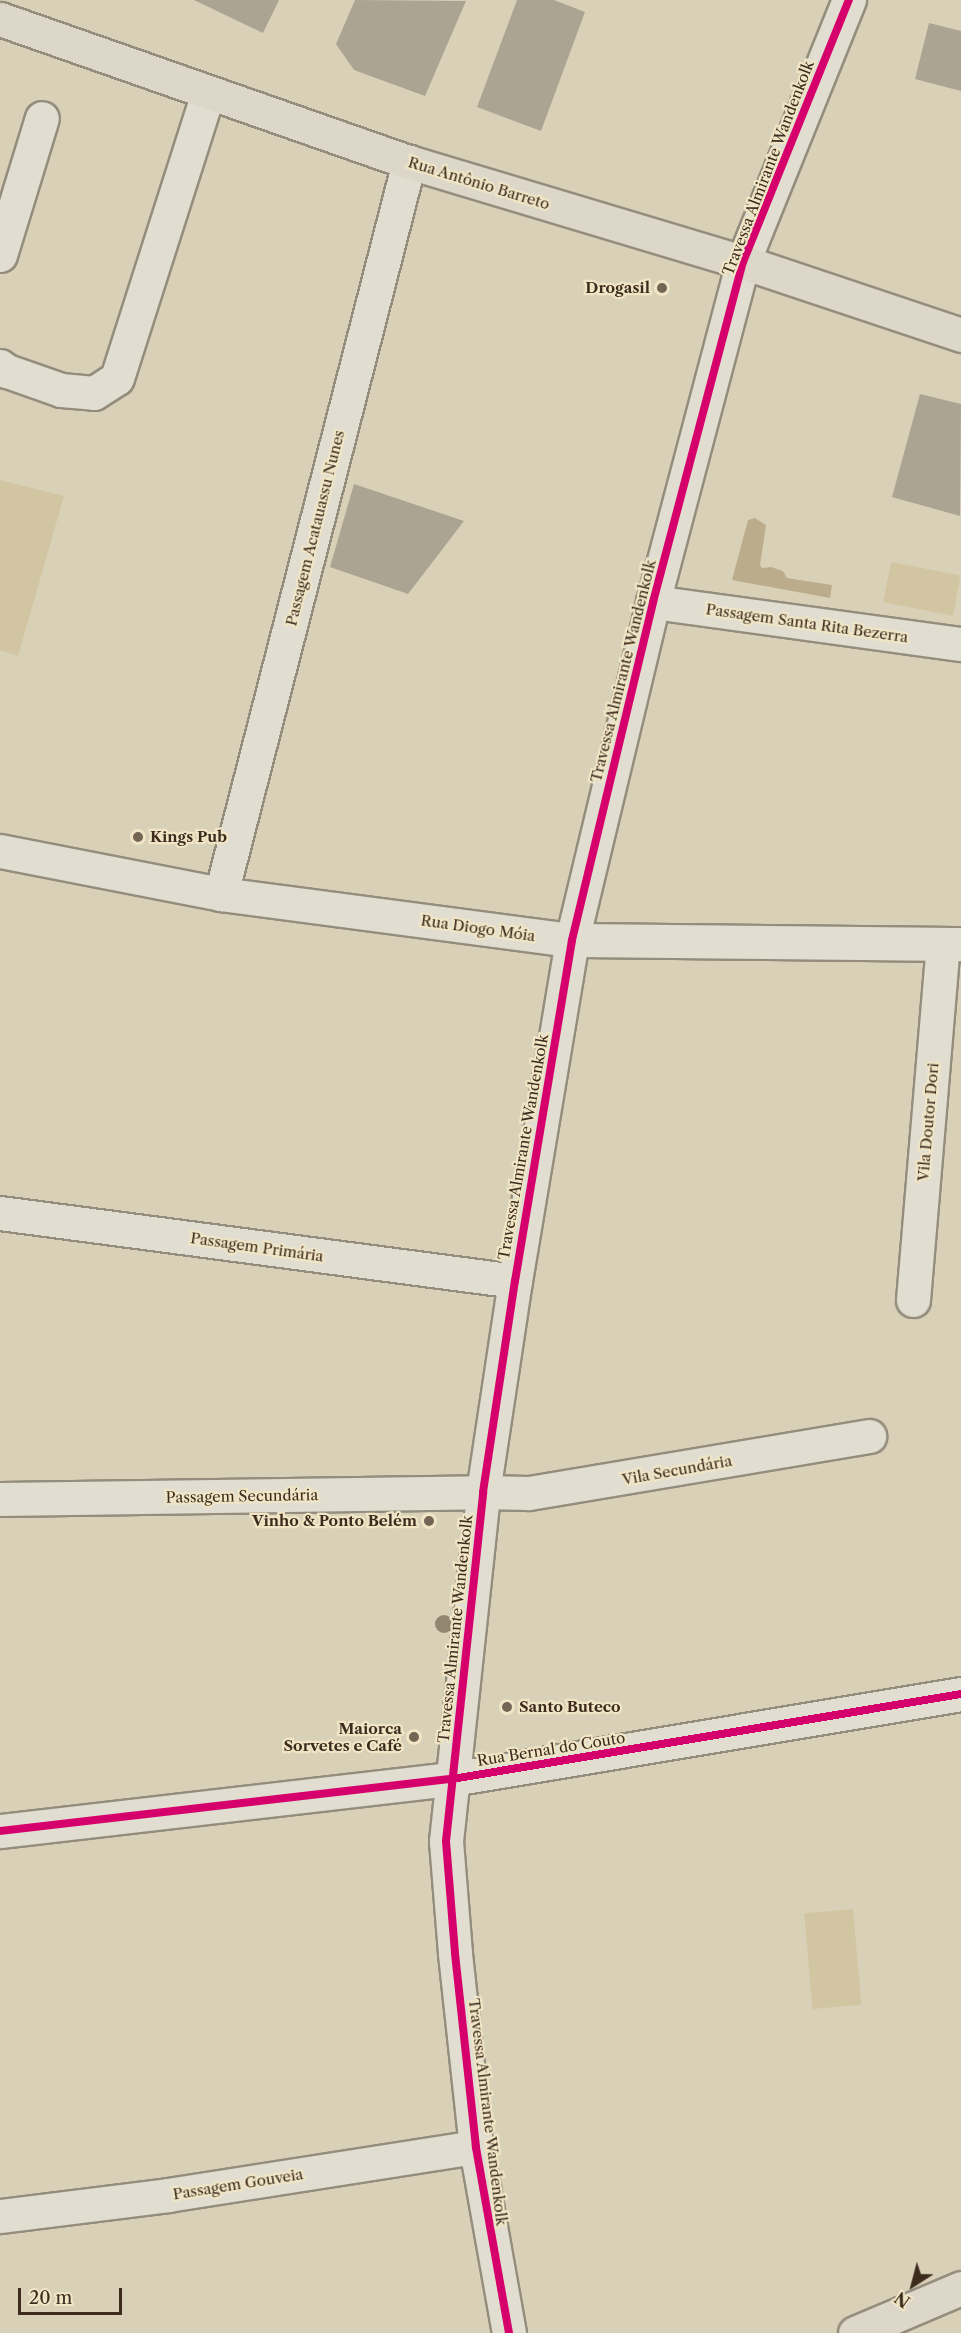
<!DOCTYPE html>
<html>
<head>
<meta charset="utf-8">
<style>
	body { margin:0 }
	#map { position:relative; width:961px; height:2333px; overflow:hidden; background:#d9d1b7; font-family:"Libre Caslon Text",serif }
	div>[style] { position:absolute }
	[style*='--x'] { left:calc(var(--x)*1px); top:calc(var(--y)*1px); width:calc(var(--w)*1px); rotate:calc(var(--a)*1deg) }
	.green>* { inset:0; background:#d1c5a2; transform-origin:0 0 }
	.water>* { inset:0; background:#bbad8c }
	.building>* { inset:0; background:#aba493 }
	.roads { filter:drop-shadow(2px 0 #948d7d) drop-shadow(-2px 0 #948d7d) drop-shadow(0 2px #948d7d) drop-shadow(0 -2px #948d7d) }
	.minor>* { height:33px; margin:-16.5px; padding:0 16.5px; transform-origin:16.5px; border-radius:16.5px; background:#e1ddd0 }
	.major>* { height:33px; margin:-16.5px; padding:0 16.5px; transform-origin:16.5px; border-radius:16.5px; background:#dcd7c8 }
	.cycleway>* { height:8px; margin:-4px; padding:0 4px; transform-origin:4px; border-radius:4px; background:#d6006c }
	.trees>* { width:18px; height:18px; margin:-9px; border-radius:50%; background:#938670 }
	.dots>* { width:16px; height:16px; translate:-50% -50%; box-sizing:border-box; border:3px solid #f0e6c6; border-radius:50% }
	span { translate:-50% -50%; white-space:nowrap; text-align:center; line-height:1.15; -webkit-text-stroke:4.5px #f0e6c6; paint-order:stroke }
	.street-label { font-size:15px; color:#3d2b1e }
	.poi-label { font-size:15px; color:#3d2b1e; font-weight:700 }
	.right { translate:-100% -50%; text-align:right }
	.left { translate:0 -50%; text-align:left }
	.north { position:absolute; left:883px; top:2255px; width:60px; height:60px; -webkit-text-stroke:4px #f0e6c6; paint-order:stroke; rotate:216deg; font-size:16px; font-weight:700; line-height:24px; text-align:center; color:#3d2b1e }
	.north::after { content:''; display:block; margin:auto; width:21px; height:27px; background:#3d2b1e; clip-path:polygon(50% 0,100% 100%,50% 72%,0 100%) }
	.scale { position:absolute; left:18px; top:2288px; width:104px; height:27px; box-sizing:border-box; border:3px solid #3d2b1e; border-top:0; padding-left:8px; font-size:18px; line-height:21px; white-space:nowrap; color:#3d2b1e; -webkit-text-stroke:4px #f0e6c6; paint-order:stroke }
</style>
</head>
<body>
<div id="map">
	<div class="green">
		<i style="clip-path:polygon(0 480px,64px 496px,18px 656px,0 650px)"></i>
		<i style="left:891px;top:562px;width:71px;height:41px;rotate:11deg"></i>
		<i style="left:853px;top:1909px;width:96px;height:49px;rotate:85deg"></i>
	</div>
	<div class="water">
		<i style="clip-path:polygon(755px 518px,766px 525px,760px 565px,762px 568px,771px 567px,783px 571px,787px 578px,832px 585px,830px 598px,732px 580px,748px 520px)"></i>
	</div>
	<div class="building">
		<i style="clip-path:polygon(194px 0,279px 0,263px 33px)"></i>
		<i style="clip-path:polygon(355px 0,466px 1px,425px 96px,354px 70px,336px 44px)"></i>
		<i style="clip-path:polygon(517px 0,554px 0,585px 12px,541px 131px,477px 107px)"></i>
		<i style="clip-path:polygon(929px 23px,961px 31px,961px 91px,915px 79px)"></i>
		<i style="clip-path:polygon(920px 394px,961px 404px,960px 516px,892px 497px)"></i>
		<i style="clip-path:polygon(354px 484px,464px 521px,408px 594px,330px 567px)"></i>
	</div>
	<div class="roads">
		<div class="minor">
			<i style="--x:0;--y:255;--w:143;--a:-73"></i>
			<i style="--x:0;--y:366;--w:9;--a:36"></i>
			<i style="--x:7;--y:371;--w:57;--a:19.4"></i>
			<i style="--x:61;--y:390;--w:33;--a:5"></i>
			<i style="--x:94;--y:393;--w:27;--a:-33"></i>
			<i style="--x:117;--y:378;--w:300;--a:-72.3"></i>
			<i style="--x:653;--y:602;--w:311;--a:7.8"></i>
			<i style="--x:0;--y:851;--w:225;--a:11"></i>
			<i style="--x:221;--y:894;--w:354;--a:7.5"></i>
			<i style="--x:572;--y:940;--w:389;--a:0.6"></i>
			<i style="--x:221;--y:894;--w:756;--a:-75.6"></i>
			<i style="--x:0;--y:1213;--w:519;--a:7.52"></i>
			<i style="--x:913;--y:1300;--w:357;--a:-85.2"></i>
			<i style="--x:0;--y:1499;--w:483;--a:-0.8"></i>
			<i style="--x:483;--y:1492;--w:46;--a:1.2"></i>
			<i style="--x:529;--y:1493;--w:345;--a:-9.5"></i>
			<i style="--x:0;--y:1831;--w:455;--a:-6.6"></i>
			<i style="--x:452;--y:1779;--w:516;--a:-9.48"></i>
			<i style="--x:0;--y:2216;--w:169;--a:-7.1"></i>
			<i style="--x:168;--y:2195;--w:312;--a:-8.9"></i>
			<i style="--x:509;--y:2333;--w:189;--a:-100.1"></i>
			<i style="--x:476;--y:2147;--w:195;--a:-96.2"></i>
			<i style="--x:455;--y:1953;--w:112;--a:-94.6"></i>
			<i style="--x:446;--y:1841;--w:351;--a:-83.9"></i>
			<i style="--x:483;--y:1492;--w:213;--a:-81.4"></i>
			<i style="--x:515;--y:1281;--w:346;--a:-80.5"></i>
			<i style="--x:572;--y:940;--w:348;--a:-76.5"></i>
			<i style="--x:653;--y:602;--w:352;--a:-75.2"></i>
			<i style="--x:743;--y:262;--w:283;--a:-68"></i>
		</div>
		<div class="major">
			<i style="--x:0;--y:19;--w:433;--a:19.3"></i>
			<i style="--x:409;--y:162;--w:349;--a:16.7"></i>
			<i style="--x:743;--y:262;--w:230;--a:18.5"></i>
			<i style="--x:855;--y:2333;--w:115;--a:-23"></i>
		</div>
	</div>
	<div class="cycleway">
		<i style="--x:0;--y:1831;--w:455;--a:-6.6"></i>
		<i style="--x:452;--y:1779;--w:516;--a:-9.48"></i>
		<i style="--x:509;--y:2333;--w:189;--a:-100.1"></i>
		<i style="--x:476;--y:2147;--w:195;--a:-96.2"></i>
		<i style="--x:455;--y:1953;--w:112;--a:-94.6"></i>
		<i style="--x:446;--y:1841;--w:351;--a:-83.9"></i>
		<i style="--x:483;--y:1492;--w:213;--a:-81.4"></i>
		<i style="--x:515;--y:1281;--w:346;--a:-80.5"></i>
		<i style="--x:572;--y:940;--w:348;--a:-76.5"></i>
		<i style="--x:653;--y:602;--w:352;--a:-75.2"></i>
		<i style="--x:743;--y:262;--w:283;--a:-68"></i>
	</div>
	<div class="trees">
		<i style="left:444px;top:1624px"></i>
	</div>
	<div class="dots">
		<i style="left:662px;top:288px;background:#746554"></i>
		<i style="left:138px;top:837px;background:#746554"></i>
		<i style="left:429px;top:1521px;background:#746554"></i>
		<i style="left:507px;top:1707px;background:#746554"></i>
		<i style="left:414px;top:1737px;background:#746554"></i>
	</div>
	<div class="street-label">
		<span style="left:768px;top:168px;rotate:-69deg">Travessa Almirante Wandenkolk</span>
		<span style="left:479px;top:183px;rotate:17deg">Rua Antônio Barreto</span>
		<span style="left:315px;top:528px;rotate:-76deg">Passagem Acatauassu Nunes</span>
		<span style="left:807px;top:623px;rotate:8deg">Passagem Santa Rita Bezerra</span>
		<span style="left:623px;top:671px;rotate:-76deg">Travessa Almirante Wandenkolk</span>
		<span style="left:478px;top:928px;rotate:8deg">Rua Diogo Móia</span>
		<span style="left:928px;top:1122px;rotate:-85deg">Vila Doutor Dori</span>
		<span style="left:523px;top:1147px;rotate:-80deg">Travessa Almirante Wandenkolk</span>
		<span style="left:257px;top:1247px;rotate:8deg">Passagem Primária</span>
		<span style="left:677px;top:1470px;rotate:-10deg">Vila Secundária</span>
		<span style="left:242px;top:1496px;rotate:-1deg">Passagem Secundária</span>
		<span style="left:455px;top:1629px;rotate:-84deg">Travessa Almirante Wandenkolk</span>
		<span style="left:551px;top:1749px;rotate:-9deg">Rua Bernal do Couto</span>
		<span style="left:488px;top:2112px;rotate:83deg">Travessa Almirante Wandenkolk</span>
		<span style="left:238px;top:2184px;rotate:-9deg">Passagem Gouveia</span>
	</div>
	<div class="poi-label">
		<span class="right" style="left:650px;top:288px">Drogasil</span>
		<span class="left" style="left:150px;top:837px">Kings Pub</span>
		<span class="right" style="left:417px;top:1521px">Vinho &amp; Ponto Belém</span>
		<span class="left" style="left:519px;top:1707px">Santo Buteco</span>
		<span class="right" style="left:402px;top:1737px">Maiorca<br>Sorvetes e Café</span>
	</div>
	<div class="north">N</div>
	<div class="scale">20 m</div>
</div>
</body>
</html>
